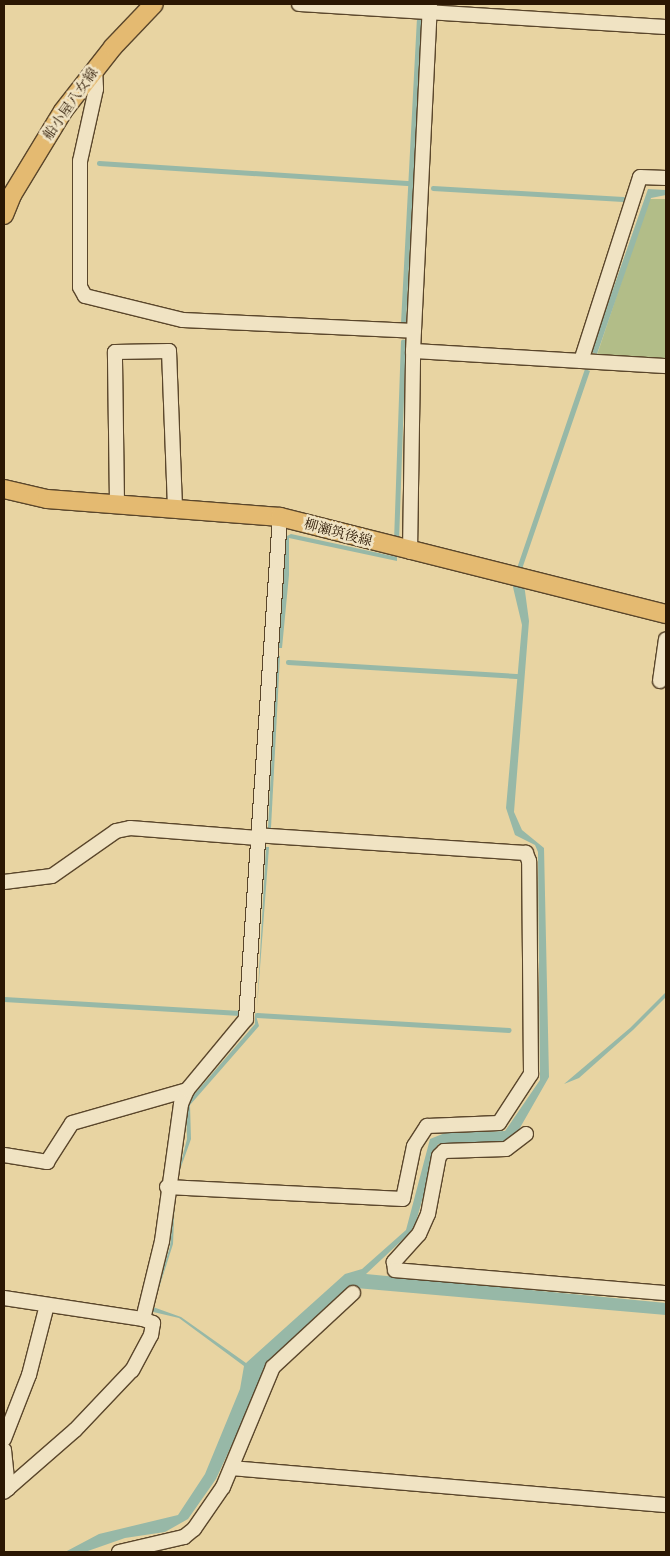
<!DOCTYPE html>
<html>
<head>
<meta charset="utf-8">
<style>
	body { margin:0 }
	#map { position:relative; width:670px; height:1556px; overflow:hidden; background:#e8d4a2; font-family:"Old Standard TT","Noto Serif JP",serif }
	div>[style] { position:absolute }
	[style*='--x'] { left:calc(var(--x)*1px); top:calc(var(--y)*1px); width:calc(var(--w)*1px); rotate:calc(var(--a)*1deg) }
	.green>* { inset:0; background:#b2bd88 }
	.water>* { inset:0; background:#97b8a7; transform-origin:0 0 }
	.stream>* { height:4.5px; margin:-2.25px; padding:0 2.25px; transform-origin:2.25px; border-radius:2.25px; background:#97b8a7 }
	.roads { filter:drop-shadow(1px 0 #5a462b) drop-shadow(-1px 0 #5a462b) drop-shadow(0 1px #5a462b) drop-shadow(0 -1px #5a462b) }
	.minor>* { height:14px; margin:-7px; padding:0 7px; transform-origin:7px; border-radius:7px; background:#f0e3c3 }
	.major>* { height:18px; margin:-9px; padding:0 9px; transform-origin:9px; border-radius:9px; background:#e4ba71 }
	span { translate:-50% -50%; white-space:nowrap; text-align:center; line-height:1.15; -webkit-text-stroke:5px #f0e3c3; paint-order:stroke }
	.street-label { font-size:14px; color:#2b1703 }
	.frame { position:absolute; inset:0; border:5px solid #2b1703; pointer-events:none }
</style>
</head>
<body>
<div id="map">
	<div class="green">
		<i style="clip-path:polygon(649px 199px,666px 199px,666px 359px,597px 355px)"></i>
	</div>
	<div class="water">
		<i style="clip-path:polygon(648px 189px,666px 190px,666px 195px,651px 198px,597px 354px,591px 352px)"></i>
		<i style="clip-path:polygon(585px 369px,590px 371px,522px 569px,529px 621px,514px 812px,522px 830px,544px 848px,549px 1077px,517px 1133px,503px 1143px,438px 1144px,414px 1229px,366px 1274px,666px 1303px,666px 1315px,356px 1288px,271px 1360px,216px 1479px,188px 1519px,165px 1532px,125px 1538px,85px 1552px,65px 1552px,99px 1534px,178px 1515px,205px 1474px,240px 1389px,244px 1366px,179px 1318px,149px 1311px,170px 1247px,175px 1195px,173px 1244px,153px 1307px,181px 1317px,246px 1363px,345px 1274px,362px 1269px,406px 1230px,430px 1139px,445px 1133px,505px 1131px,540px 1080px,538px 852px,535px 845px,515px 835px,506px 808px,522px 625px,512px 583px)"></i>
		<i style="clip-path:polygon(291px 534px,397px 557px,397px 561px,289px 538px,289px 575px,282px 648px,279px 648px,285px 537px)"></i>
		<i style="left:280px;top:656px;width:174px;height:3px;rotate:93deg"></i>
		<i style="clip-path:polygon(266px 847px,269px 847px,257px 1008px)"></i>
		<i style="clip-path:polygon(666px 992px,666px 997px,633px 1030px,579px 1078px,564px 1084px,630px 1028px)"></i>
		<i style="clip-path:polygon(255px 1012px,259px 1026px,190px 1105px,191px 1139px,177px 1178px,187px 1139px,186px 1104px,255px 1024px)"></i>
	</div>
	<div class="stream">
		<i style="--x:99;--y:163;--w:312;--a:3.7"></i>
		<i style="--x:433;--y:188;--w:190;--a:3.3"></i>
		<i style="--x:403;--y:323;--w:302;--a:-87"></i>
		<i style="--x:396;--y:541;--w:199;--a:-88"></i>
		<i style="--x:288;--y:662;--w:232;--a:3.5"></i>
		<i style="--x:4;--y:999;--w:236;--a:3.4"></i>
		<i style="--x:257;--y:1015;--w:252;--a:3.4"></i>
	</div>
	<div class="roads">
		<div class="minor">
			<i style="--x:299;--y:4;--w:368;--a:3.6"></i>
			<i style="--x:95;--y:69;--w:20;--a:87"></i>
			<i style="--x:96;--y:89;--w:74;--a:102.5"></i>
			<i style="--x:80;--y:161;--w:126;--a:90"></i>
			<i style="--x:80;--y:287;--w:10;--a:61"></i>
			<i style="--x:85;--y:296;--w:101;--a:13.8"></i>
			<i style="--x:183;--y:320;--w:231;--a:2.7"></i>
			<i style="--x:413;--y:351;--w:253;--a:3.4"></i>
			<i style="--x:581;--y:361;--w:193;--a:-72.2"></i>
			<i style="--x:640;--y:177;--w:26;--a:2"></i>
			<i style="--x:117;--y:503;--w:151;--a:-90.8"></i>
			<i style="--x:115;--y:352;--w:54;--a:-1.1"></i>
			<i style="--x:169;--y:351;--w:157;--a:87.8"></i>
			<i style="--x:410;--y:552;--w:201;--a:-89.1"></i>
			<i style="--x:413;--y:351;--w:347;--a:-87.2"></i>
			<i style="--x:660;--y:681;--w:42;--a:-81.9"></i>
			<i style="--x:4;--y:882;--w:48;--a:-7.1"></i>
			<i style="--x:52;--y:876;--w:78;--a:-35.1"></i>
			<i style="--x:116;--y:831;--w:14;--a:-12"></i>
			<i style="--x:130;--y:828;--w:128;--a:4.5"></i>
			<i style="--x:526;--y:1134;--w:25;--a:143"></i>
			<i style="--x:506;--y:1149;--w:62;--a:178.2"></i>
			<i style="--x:444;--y:1151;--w:7;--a:135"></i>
			<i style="--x:439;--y:1156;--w:59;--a:100.7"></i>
			<i style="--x:428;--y:1214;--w:22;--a:114"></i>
			<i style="--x:419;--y:1234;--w:38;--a:132"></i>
			<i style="--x:394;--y:1262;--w:8;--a:83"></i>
			<i style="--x:395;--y:1270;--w:272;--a:4.9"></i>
			<i style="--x:4;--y:1155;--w:44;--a:9.2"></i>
			<i style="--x:47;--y:1162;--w:46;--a:-57.3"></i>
			<i style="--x:72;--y:1123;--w:120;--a:-16"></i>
			<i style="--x:167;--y:1187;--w:236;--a:2.9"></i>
			<i style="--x:403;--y:1199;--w:54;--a:-78.3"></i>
			<i style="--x:414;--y:1146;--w:24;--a:-57"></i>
			<i style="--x:427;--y:1126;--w:72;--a:-2.4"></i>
			<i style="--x:499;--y:1123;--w:59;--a:-56.9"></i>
			<i style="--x:531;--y:1074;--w:213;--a:-90.5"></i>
			<i style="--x:529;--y:861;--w:9;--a:-111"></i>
			<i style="--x:526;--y:853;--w:269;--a:-176.2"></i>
			<i style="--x:4;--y:1298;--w:141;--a:8.6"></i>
			<i style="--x:143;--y:1319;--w:11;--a:22"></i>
			<i style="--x:153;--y:1323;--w:12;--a:99"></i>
			<i style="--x:151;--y:1335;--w:40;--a:118"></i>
			<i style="--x:132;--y:1370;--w:83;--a:133.5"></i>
			<i style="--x:75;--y:1430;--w:94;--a:138.9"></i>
			<i style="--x:143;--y:1319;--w:80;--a:-76.3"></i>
			<i style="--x:162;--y:1241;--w:138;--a:-82.1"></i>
			<i style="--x:181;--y:1104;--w:15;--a:-67"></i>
			<i style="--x:187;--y:1090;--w:92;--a:-50.3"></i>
			<i style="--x:246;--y:1019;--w:503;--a:-86.13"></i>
			<i style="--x:4;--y:1439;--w:69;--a:-68.7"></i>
			<i style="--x:29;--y:1375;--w:72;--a:-75.6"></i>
			<i style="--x:4;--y:1450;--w:39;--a:84"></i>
			<i style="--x:232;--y:1468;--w:436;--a:4.9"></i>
			<i style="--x:119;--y:1552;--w:67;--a:-13"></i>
			<i style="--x:184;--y:1537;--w:13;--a:-39"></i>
			<i style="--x:194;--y:1529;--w:51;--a:-55.4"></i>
			<i style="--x:223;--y:1487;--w:130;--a:-67.4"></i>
			<i style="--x:273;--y:1367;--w:109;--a:-42.8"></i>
		</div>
		<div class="major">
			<i style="--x:4;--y:215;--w:22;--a:-68"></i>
			<i style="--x:12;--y:195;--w:98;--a:-58.7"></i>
			<i style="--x:63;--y:111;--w:81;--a:-52"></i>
			<i style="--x:113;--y:47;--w:59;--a:-46.4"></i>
			<i style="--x:4;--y:489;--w:44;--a:13.1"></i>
			<i style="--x:47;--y:499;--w:234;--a:4.4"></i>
			<i style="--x:280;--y:517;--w:398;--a:14.1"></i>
		</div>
	</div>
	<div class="street-label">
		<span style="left:71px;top:104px;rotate:-55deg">船小屋八女線</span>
		<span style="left:338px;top:533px;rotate:15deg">柳瀬筑後線</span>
	</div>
	<div class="frame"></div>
</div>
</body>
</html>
